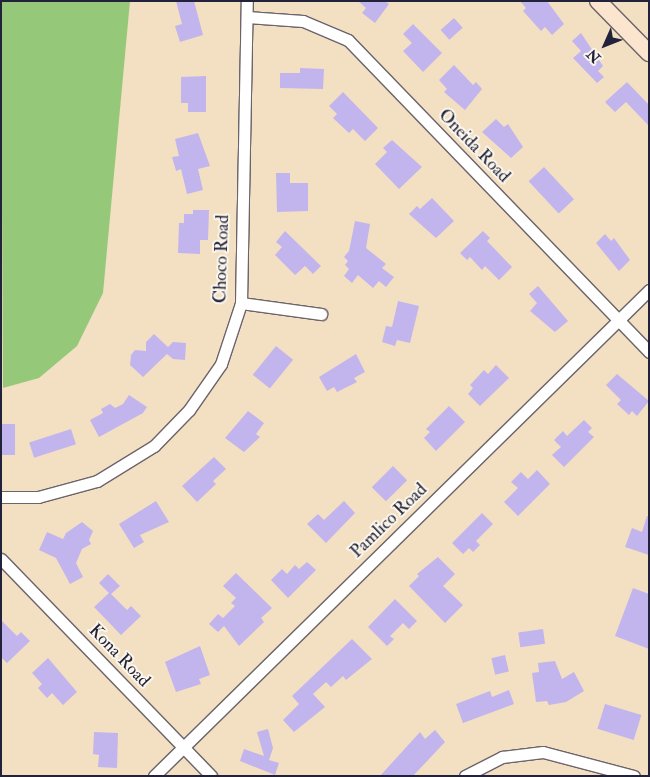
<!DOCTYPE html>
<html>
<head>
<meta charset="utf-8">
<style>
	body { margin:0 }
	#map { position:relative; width:650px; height:777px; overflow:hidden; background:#f3dfc2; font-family:"IM FELL Double Pica",serif }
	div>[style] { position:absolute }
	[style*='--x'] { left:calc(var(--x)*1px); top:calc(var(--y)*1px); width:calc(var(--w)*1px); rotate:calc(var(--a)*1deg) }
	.green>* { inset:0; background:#95c979 }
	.building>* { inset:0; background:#c2b5ed; transform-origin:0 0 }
	.roads { filter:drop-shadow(1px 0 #6b646a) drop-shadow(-1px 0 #6b646a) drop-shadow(0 1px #6b646a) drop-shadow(0 -1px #6b646a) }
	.street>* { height:11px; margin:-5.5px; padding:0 5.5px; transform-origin:5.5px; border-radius:5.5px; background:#fff }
	.secondary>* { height:16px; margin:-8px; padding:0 8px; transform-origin:8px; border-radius:8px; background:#fbe5cf }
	span { translate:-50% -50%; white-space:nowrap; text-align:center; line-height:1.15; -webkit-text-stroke:4px #fbf7ec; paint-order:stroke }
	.street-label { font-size:18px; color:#22223b }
	.frame { position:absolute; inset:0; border:2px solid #22223b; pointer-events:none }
	.north { position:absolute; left:580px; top:20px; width:50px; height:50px; -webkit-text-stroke:4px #fbf7ec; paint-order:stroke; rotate:226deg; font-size:14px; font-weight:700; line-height:20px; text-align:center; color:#22223b }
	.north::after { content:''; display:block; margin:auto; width:18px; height:22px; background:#22223b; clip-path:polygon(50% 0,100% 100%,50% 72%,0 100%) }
</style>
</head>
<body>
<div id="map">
	<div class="green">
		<i style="clip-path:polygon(1px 1px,130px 1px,103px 293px,77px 346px,39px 378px,3px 388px)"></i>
	</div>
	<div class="building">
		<i style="clip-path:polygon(176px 1px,194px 1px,203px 35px,180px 42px,175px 26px,182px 24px)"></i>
		<i style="clip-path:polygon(358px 1px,385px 1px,389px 4px,375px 23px,362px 13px,366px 8px)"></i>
		<i style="clip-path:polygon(520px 1px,547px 1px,564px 24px,552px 35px,545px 27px,541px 31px,523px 11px,526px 8px)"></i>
		<i style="left:454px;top:18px;width:13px;height:18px;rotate:48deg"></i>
		<i style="clip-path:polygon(413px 24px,442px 53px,423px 72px,403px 51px,412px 43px,403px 34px)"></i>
		<i style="clip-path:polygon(581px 33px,603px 66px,598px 71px,604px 77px,597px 83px,573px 58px,581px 51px,572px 41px)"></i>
		<i style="clip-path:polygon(454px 65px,473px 85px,476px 82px,482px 89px,465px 110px,444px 92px,447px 89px,439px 80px)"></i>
		<i style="clip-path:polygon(300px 68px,324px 69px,323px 89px,280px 88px,280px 73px,300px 73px)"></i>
		<i style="clip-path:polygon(206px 76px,206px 112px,188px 112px,188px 103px,181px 103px,181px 77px)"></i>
		<i style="clip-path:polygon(627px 82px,649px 105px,649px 126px,626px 102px,615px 112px,605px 102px)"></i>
		<i style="clip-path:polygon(343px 92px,378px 128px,365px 141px,353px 129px,349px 133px,333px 118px,337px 114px,329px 106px)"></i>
		<i style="clip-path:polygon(496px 119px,504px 127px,508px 124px,523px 147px,511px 158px,482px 132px)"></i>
		<i style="clip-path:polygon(198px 133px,210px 166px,198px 169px,203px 190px,187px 194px,181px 169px,176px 171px,172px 157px,179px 156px,175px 139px)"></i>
		<i style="clip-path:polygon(392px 140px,422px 167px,399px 189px,375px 164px,387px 152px,383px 148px)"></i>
		<i style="left:544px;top:167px;width:44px;height:21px;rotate:47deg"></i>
		<i style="clip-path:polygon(276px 173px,290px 173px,290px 183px,308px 183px,308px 211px,277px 212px)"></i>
		<i style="clip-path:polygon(432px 198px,454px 221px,436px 238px,409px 214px,417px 206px,420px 209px)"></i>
		<i style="clip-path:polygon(193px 210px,209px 210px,208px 240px,200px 240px,200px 254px,178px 253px,179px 223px,184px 223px,184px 214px,193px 214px)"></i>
		<i style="clip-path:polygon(355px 221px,370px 224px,366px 248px,386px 264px,382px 268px,394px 277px,386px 287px,379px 281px,373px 288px,358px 275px,352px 283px,344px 276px,349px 269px,345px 265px,348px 261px,344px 257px,349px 251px)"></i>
		<i style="clip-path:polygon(285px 231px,321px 266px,313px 274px,305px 266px,295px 275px,275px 255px,282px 247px,276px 242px)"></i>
		<i style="clip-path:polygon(483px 231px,490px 238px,487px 241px,512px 267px,499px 280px,485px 266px,482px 270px,470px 257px,467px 260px,460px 253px)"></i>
		<i style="clip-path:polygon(605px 234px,611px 241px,614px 238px,630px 260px,619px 271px,596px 243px)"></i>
		<i style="clip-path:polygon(538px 286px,568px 321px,555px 332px,530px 311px,537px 303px,529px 294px)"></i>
		<i style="clip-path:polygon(398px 301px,419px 306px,410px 343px,397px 340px,395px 346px,382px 342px,386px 326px,392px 327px)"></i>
		<i style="clip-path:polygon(154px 334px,168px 347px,173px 342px,186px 343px,185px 360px,173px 359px,167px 354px,143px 377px,130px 365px,131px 355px,135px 350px,146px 351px,146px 342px)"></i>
		<i style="left:276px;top:346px;width:22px;height:37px;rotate:39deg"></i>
		<i style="clip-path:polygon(356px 354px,365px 372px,354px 378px,357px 382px,337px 392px,334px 387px,327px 391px,319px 377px)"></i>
		<i style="clip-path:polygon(496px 365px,509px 378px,480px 406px,468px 394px,473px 388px,470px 385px,484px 370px,488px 374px)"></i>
		<i style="clip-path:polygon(617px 374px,649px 401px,637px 416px,632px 411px,629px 415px,617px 404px,621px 400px,606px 385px)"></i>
		<i style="clip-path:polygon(129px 395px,147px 407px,143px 413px,99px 437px,90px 420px,103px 413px,101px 409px,110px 404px,115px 408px,123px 404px)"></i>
		<i style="clip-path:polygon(449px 406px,465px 422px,436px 451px,424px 438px,430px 432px,426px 429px)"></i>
		<i style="clip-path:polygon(248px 411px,264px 423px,256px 434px,260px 437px,244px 452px,225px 438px)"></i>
		<i style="clip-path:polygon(584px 420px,592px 428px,588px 432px,594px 437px,564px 467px,552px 455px,561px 447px,554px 440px,563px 431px,567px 436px)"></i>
		<i style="left:2px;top:424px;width:13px;height:31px"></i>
		<i style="left:71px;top:429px;width:16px;height:44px;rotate:72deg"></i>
		<i style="clip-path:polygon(214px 457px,226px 469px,213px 481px,216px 484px,197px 502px,182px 486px)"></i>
		<i style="left:393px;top:466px;width:20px;height:30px;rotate:45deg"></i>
		<i style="clip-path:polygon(537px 470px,550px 484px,518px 516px,504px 502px,518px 488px,511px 482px,521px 472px,528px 479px)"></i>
		<i style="clip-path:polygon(156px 501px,169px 522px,140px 535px,144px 542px,134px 548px,119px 524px)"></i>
		<i style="clip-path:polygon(344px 501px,355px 513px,326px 543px,307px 524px,318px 514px,324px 520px)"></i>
		<i style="clip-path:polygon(482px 513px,493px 524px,476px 541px,480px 545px,473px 552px,469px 548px,463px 554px,452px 543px)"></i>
		<i style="clip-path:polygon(647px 516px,649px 516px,649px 555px,625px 547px,632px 528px,642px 532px)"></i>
		<i style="clip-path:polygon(82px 522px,93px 531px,89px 540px,91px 544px,82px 549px,76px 563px,83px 577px,70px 584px,56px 558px,39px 550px,47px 532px,63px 539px,66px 533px)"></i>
		<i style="clip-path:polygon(438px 557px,455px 574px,443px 586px,463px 605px,445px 623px,409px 586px,419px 576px,417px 574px)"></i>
		<i style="clip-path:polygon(307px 562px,316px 570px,288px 598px,271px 580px,282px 569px,287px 574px,295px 565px,299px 569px)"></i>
		<i style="clip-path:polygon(236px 573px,272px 608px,261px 618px,264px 622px,239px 646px,224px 626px,218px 632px,209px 624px,218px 614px,223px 618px,235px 606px,231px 603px,236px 598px,223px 586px)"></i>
		<i style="clip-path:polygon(108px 574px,120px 586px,111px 594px,127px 610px,131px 606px,141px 616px,121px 635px,94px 607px,109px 593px,99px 583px)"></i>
		<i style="clip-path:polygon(633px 588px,649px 594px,649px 649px,615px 636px)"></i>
		<i style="clip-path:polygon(395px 599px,417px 621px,409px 629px,403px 623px,390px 636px,394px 639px,387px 646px,368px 627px)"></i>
		<i style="clip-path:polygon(1px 620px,17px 636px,21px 632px,30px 641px,7px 663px,1px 657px)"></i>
		<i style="left:543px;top:629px;width:15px;height:25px;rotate:82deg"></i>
		<i style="clip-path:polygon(352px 639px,372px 659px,346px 680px,343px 676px,331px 687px,326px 682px,313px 694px,325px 707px,294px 732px,283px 720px,299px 704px,292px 696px)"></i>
		<i style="clip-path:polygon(200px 646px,210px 675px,199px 679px,201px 684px,176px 692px,165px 662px)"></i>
		<i style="left:505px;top:655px;width:17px;height:14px;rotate:77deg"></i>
		<i style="clip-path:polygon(48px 658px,77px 692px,63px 705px,52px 693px,47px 698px,38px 688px,42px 684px,32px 673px)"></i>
		<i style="clip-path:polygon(555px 661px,562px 679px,574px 672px,584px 691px,566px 702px,549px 705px,547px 701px,536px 702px,532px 673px,539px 672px,538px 663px)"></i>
		<i style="clip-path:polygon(509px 690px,514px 704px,463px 723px,456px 704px,490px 691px,492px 697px)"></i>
		<i style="left:605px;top:704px;width:38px;height:26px;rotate:17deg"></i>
		<i style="clip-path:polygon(268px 729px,273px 748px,269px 760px,279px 763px,275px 775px,240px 761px,244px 749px,264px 756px,257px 732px)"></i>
		<i style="clip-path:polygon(435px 730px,445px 742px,413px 776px,380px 776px,420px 732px,425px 739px)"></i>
		<i style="clip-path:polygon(94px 732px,118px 733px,117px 768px,98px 767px,99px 755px,93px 754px)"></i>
	</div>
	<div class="roads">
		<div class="street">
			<i style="--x:247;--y:17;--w:56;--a:4.1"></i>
			<i style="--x:303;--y:21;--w:49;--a:22.9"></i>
			<i style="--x:348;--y:40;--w:434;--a:46"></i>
			<i style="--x:241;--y:303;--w:81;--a:7.8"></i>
			<i style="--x:1;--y:497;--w:37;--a:0"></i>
			<i style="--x:38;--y:497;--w:61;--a:-15.2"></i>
			<i style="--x:97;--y:481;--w:67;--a:-31.6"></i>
			<i style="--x:154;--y:446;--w:50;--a:-45.8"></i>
			<i style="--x:189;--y:410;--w:56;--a:-55.2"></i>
			<i style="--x:221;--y:364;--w:64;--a:-71.8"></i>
			<i style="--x:241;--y:303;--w:302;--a:-88.9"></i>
			<i style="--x:1;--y:559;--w:302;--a:45.9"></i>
			<i style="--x:154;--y:776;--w:694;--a:-44.47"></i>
			<i style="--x:465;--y:776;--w:42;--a:-27.2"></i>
			<i style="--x:502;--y:757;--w:41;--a:-7"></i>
			<i style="--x:543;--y:752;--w:94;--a:14.8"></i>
		</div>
		<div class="secondary">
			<i style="--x:598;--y:1;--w:73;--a:45.6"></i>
		</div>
	</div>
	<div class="street-label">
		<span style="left:474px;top:146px;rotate:46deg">Oneida Road</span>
		<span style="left:222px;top:259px;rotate:-88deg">Choco Road</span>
		<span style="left:389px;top:521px;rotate:-44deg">Pamlico Road</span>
		<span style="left:119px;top:656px;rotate:46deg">Kona Road</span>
	</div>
	<div class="frame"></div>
	<div class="north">N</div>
</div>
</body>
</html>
